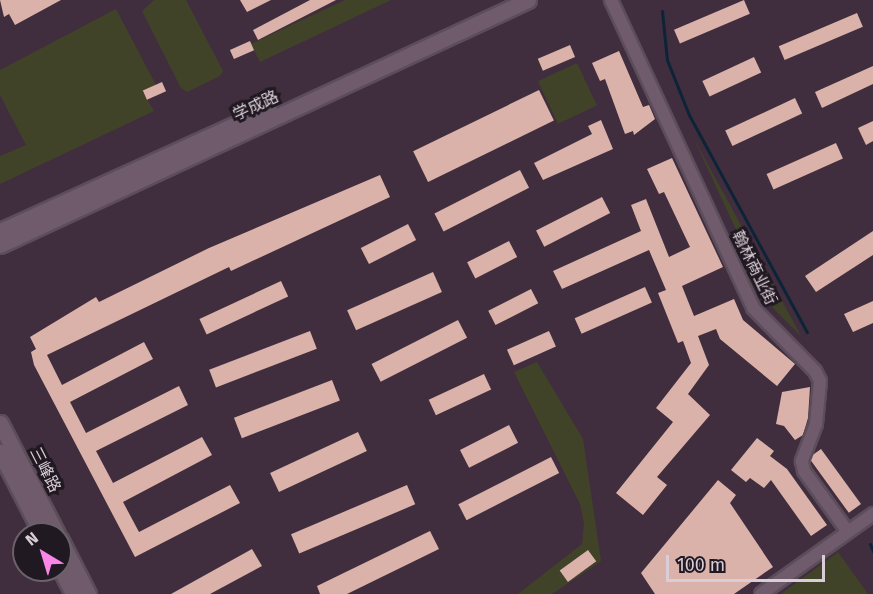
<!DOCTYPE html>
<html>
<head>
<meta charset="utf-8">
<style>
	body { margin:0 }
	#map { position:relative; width:873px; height:594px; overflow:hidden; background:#402e3e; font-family:"Fira Sans","Noto Sans SC",sans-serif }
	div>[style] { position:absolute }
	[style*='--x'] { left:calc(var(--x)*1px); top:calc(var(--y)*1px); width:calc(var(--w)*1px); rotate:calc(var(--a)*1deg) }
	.green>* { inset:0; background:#414328; transform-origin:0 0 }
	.stream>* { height:3px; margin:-1.5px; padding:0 1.5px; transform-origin:1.5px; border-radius:1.5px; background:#0d2337 }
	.building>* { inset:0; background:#dab2aa; transform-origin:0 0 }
	.roads { filter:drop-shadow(2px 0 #5c4d5b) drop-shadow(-2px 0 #5c4d5b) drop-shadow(0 2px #5c4d5b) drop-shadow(0 -2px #5c4d5b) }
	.street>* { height:12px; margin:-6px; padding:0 6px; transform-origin:6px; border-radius:6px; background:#705b6d }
	.secondary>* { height:15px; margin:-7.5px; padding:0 7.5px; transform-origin:7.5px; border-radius:7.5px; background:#705b6d }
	span { translate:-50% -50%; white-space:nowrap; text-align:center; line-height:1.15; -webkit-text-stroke:6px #211921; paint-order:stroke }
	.street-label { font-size:16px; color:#d9cdd8 }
	.north { position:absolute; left:12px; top:522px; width:60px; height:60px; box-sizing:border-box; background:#211921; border:2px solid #6b616a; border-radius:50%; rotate:322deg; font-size:16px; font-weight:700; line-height:24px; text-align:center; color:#d9cdd8 }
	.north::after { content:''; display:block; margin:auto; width:21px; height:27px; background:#fa87e7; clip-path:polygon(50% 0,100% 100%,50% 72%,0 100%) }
	.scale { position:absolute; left:666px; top:555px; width:159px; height:27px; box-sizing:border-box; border:3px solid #d9cdd8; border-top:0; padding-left:8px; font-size:18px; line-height:21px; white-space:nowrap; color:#d9cdd8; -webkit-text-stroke:4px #211921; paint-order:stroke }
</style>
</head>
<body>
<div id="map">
	<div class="green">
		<i style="clip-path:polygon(154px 0,186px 0,223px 71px,220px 76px,187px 92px,181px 88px,142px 11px)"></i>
		<i style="clip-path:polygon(345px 0,391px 0,260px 62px,251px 44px)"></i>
		<i style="clip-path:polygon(116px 9px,156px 85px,143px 92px,154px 111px,0 184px,0 156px,26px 145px,0 95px,0 70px)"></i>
		<i style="left:577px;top:63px;width:47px;height:43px;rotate:65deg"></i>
		<i style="clip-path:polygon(693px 137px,801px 336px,772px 307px)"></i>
		<i style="clip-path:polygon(537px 362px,583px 439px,601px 561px,552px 594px,518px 594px,582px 544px,584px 524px,580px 504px,514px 372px)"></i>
		<i style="clip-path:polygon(838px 552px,868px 594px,781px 594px)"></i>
	</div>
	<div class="stream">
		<i style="--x:662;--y:11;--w:49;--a:84.2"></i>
		<i style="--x:667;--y:60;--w:59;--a:68.2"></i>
		<i style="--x:689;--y:115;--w:247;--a:61.5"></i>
		<i style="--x:870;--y:544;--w:8;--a:67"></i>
	</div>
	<div class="building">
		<i style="clip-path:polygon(0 0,61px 0,15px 25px,9px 14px,4px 17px)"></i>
		<i style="clip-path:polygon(240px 0,271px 0,247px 12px)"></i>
		<i style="clip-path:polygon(310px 0,336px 0,258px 40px,253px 30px)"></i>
		<i style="left:744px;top:0;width:15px;height:76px;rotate:67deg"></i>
		<i style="left:857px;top:13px;width:15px;height:85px;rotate:67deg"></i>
		<i style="left:250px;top:41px;width:10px;height:22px;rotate:66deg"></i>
		<i style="left:570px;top:45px;width:13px;height:35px;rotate:67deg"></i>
		<i style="clip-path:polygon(619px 51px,643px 107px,649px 105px,655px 119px,634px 135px,633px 131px,625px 134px,605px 79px,600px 81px,592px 63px)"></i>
		<i style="left:754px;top:57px;width:17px;height:57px;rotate:65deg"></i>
		<i style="clip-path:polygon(873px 66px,873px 84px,822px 108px,815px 92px)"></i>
		<i style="left:162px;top:82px;width:10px;height:21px;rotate:66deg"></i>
		<i style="left:539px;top:90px;width:34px;height:140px;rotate:64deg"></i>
		<i style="left:795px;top:98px;width:17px;height:77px;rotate:65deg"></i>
		<i style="clip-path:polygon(601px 120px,613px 149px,543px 180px,534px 163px,592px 134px,588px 126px)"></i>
		<i style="clip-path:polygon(873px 121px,873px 141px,866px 145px,858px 128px)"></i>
		<i style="left:836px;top:143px;width:17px;height:76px;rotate:66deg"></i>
		<i style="clip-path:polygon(672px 158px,723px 267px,682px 286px,694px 316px,734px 299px,743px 320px,795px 364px,777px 386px,720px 339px,716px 329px,698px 336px,709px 365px,688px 394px,710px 415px,657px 477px,667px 485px,643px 515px,616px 493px,673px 422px,656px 408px,691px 363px,683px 341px,678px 343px,658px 293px,666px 290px,649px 250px,562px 289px,553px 271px,641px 231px,631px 205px,646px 199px,669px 257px,690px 247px,664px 192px,659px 194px,647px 169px)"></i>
		<i style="left:520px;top:170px;width:20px;height:96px;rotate:63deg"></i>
		<i style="clip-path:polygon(380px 175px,390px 197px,231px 271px,229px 267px,47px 355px,62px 385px,144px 342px,153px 359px,70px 402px,86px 433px,179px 386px,188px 405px,96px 451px,113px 483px,202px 437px,212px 455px,123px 502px,139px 532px,230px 485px,240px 503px,135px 557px,34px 365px,31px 352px,36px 349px,30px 337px,96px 297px,99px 302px,209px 248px)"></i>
		<i style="left:602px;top:197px;width:18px;height:74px;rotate:63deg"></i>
		<i style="left:408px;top:224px;width:18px;height:53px;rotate:63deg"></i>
		<i style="clip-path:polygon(873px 231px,873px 255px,816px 292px,805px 276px)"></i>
		<i style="left:509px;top:241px;width:18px;height:47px;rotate:63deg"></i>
		<i style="left:433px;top:272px;width:22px;height:94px;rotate:66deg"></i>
		<i style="left:281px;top:281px;width:17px;height:90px;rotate:65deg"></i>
		<i style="left:645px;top:287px;width:17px;height:77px;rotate:66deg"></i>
		<i style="left:531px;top:289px;width:16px;height:48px;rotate:63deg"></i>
		<i style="clip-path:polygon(873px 301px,873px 323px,853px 332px,844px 314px)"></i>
		<i style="left:458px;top:320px;width:20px;height:97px;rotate:63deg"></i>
		<i style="left:310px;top:331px;width:19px;height:108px;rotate:69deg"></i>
		<i style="left:549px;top:331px;width:17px;height:46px;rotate:66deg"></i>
		<i style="left:484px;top:374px;width:17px;height:61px;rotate:65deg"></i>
		<i style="left:332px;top:380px;width:22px;height:105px;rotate:69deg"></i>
		<i style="clip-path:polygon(810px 387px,808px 418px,803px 435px,795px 440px,784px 426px,776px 424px,782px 392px)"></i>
		<i style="left:509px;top:425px;width:20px;height:55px;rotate:63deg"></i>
		<i style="left:358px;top:432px;width:21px;height:97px;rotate:65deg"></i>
		<i style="clip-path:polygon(757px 438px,774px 451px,770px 456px,787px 469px,827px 525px,811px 536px,771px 480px,764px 488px,750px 478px,746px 482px,731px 470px)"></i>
		<i style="left:821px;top:449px;width:68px;height:15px;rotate:54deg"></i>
		<i style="left:551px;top:457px;width:18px;height:104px;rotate:63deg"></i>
		<i style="clip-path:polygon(718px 480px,736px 495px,730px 503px,773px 567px,734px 594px,655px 594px,641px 573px)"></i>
		<i style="left:407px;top:485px;width:21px;height:126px;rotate:67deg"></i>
		<i style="clip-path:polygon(430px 531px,439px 549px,347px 594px,320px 594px,317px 586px)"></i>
		<i style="clip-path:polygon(252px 549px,262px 566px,210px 594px,171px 594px)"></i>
		<i style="left:588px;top:550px;width:14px;height:35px;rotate:54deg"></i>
	</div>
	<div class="roads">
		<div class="street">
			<i style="--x:611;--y:0;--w:339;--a:65.2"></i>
			<i style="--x:753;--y:308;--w:88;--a:45.5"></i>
			<i style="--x:815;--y:371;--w:11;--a:63"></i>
			<i style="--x:820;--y:381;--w:43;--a:95.3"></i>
			<i style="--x:816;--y:424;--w:40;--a:111"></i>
			<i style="--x:802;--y:461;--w:10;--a:79"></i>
			<i style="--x:804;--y:471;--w:75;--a:54.2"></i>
			<i style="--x:761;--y:594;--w:138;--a:-35.5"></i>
		</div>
		<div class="secondary">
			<i style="--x:0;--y:231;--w:295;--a:-24.4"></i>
			<i style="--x:0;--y:245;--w:582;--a:-24.89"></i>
			<i style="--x:0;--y:423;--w:125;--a:62.8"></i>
			<i style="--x:0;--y:452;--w:92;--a:62.9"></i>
			<i style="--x:60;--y:539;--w:62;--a:63"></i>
			<i style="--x:60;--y:568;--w:29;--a:63"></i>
		</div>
	</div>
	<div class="street-label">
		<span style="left:256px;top:106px;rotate:-25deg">学成路</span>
		<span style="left:754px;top:268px;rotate:64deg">翰林商业街</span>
		<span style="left:45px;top:470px;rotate:63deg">三峰路</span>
	</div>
	<div class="north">N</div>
	<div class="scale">100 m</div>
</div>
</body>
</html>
